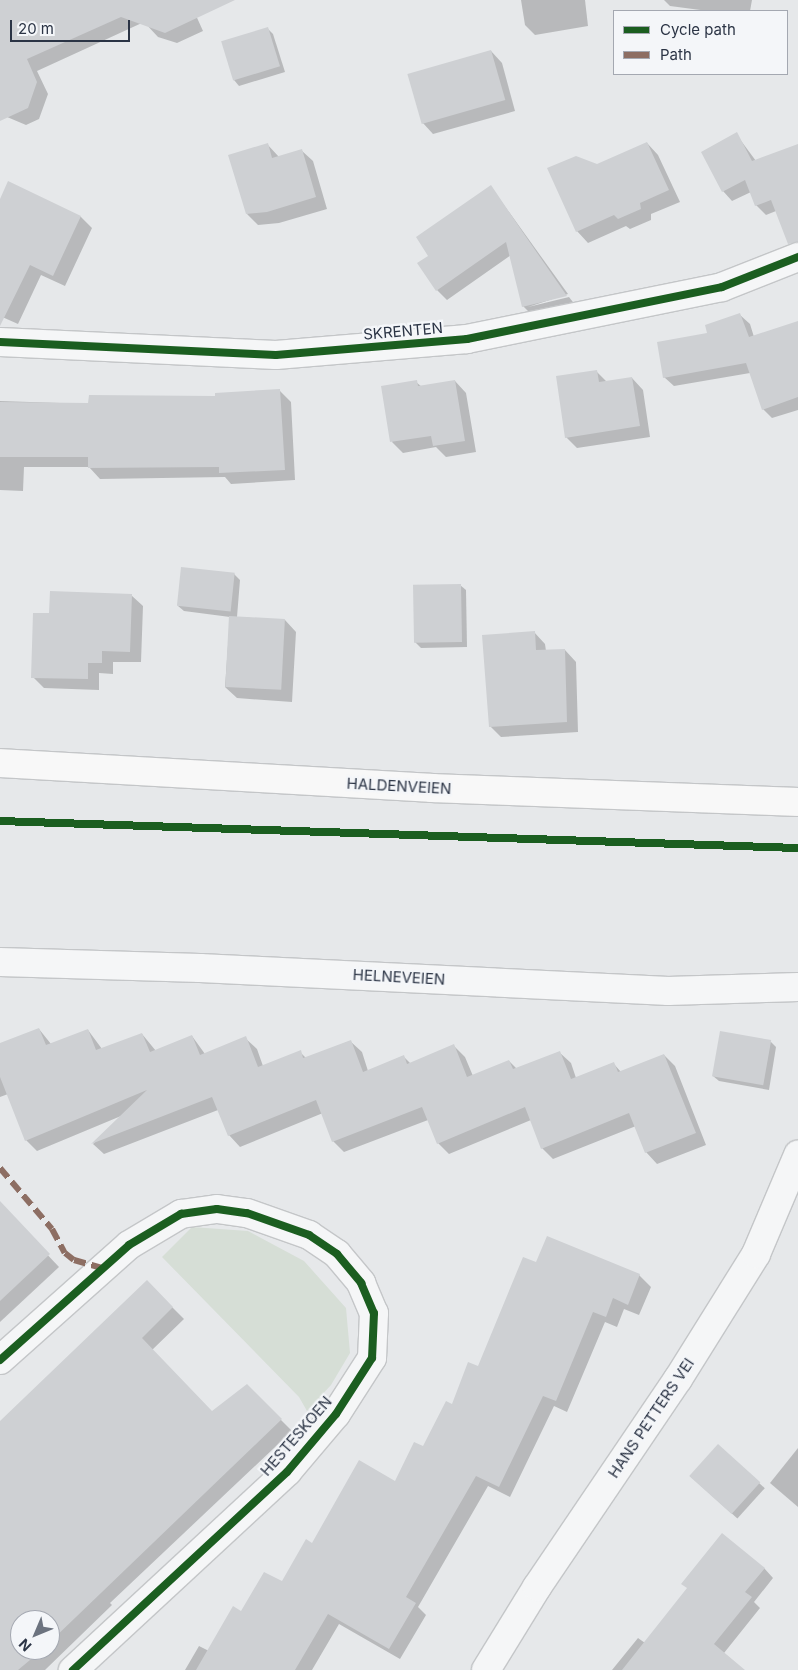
<!DOCTYPE html>
<html>
<head>
<meta charset="utf-8">
<style>
	body { margin:0 }
	#map { position:relative; width:798px; height:1670px; overflow:hidden; background:#e6e8ea; font-family:Inter,sans-serif }
	div>[style] { position:absolute }
	[style*='--x'] { left:calc(var(--x)*1px); top:calc(var(--y)*1px); width:calc(var(--w)*1px); rotate:calc(var(--a)*1deg) }
	.green>* { inset:0; background:#d6ded6 }
	.shadow>* { inset:0; background:#0003; transform-origin:0 0 }
	.building>* { inset:0; background:#ced0d3; transform-origin:0 0 }
	.roads { filter:drop-shadow(1px 0 #c4c6c8) drop-shadow(-1px 0 #c4c6c8) drop-shadow(0 1px #c4c6c8) drop-shadow(0 -1px #c4c6c8) }
	.street>* { height:28px; margin:-14px; padding:0 14px; transform-origin:14px; border-radius:14px; background:#f5f6f7 }
	.primary>* { height:28px; margin:-14px; padding:0 14px; transform-origin:14px; border-radius:14px; background:#f8f8f8 }
	.quiet>* { height:6px; margin-top:-3px; transform-origin:0; background:repeating-linear-gradient(90deg,#8d6e63 0 12px,transparent 0 18px) }
	.cycleway>* { height:8px; margin:-4px; padding:0 4px; transform-origin:4px; border-radius:4px; background:#1b5e20 }
	span { translate:-50% -50%; white-space:nowrap; text-align:center; line-height:1.15; -webkit-text-stroke:4.5px #f4f6f9; paint-order:stroke }
	.street-label { font-size:15px; color:#2b3445 }
	.legend { position:absolute; left:613px; top:10px; width:175px; height:65px; box-sizing:border-box; background:#f4f6f9; border:1px solid #a4a8b1; margin:0; padding:6px 9px; list-style:none; font-size:15px; color:#2b3445 }
	.legend li { display:flex; align-items:center; gap:10px; height:25px }
	.legend b { width:25px; border:1px solid #a4a8b1 }
	.north { position:absolute; left:10px; top:1610px; width:50px; height:50px; box-sizing:border-box; background:#f4f6f9; border:1px solid #a4a8b1; border-radius:50%; rotate:225deg; font-size:14px; font-weight:700; line-height:20px; text-align:center; color:#2b3445 }
	.north::after { content:''; display:block; margin:auto; width:18px; height:22px; background:#6c737f; clip-path:polygon(50% 0,100% 100%,50% 72%,0 100%) }
	.scale { position:absolute; left:10px; top:20px; width:120px; height:22px; box-sizing:border-box; border:2px solid #2b3445; border-top:0; padding-left:6px; font-size:15px; line-height:18px; white-space:nowrap; color:#2b3445; -webkit-text-stroke:4px #f4f6f9; paint-order:stroke }
</style>
</head>
<body>
<div id="map">
	<div class="green">
		<i style="clip-path:polygon(192px 1227px,248px 1231px,304px 1261px,346px 1308px,350px 1353px,331px 1385px,307px 1411px,299px 1397px,162px 1257px)"></i>
	</div>
	<div class="shadow">
		<i style="clip-path:polygon(0 0,189px 0,203px 31px,177px 43px,158px 37px,144px 22px,37px 71px,48px 94px,39px 119px,26px 125px,0 114px)"></i>
		<i style="clip-path:polygon(521px 0,585px 0,588px 26px,535px 35px,525px 25px)"></i>
		<i style="clip-path:polygon(664px 0,752px 0,750px 11px,708px 11px,670px 6px)"></i>
		<i style="clip-path:polygon(268px 29px,273px 34px,285px 72px,239px 86px,234px 80px)"></i>
		<i style="clip-path:polygon(491px 51px,502px 63px,515px 111px,433px 134px,422px 122px)"></i>
		<i style="clip-path:polygon(736px 134px,756px 161px,798px 145px,798px 222px,776px 211px,766px 215px,756px 205px,751px 192px,732px 201px,723px 191px)"></i>
		<i style="clip-path:polygon(647px 143px,658px 155px,680px 202px,651px 214px,651px 220px,630px 229px,626px 226px,588px 243px,577px 231px,597px 166px)"></i>
		<i style="clip-path:polygon(267px 144px,279px 157px,301px 150px,313px 161px,327px 209px,279px 223px,258px 225px,247px 214px)"></i>
		<i style="clip-path:polygon(9px 183px,81px 217px,92px 228px,65px 286px,41px 275px,18px 324px,0 316px,0 203px)"></i>
		<i style="clip-path:polygon(491px 187px,568px 294px,528px 307px,569px 297px,576px 306px,533px 316px,523px 306px,511px 255px,447px 300px,437px 290px,430px 256px)"></i>
		<i style="clip-path:polygon(740px 315px,750px 324px,754px 337px,798px 322px,798px 410px,772px 418px,763px 409px,750px 373px,674px 386px,664px 377px,709px 334px)"></i>
		<i style="clip-path:polygon(596px 371px,607px 382px,632px 378px,643px 390px,650px 437px,577px 448px,566px 437px)"></i>
		<i style="clip-path:polygon(455px 381px,466px 393px,476px 452px,446px 457px,436px 447px,403px 453px,392px 442px,416px 382px,422px 387px)"></i>
		<i style="clip-path:polygon(280px 391px,291px 402px,295px 480px,231px 484px,225px 477px,100px 479px,89px 467px,24px 467px,23px 491px,0 490px,0 401px,90px 404px,217px 398px)"></i>
		<i style="clip-path:polygon(234px 574px,240px 580px,237px 617px,285px 620px,296px 632px,292px 702px,237px 698px,225px 687px,230px 617px,184px 611px,178px 606px)"></i>
		<i style="clip-path:polygon(460px 585px,466px 590px,467px 647px,421px 648px,415px 642px)"></i>
		<i style="clip-path:polygon(131px 595px,143px 606px,141px 662px,113px 662px,113px 674px,99px 673px,99px 690px,44px 688px,33px 677px,50px 615px)"></i>
		<i style="clip-path:polygon(534px 632px,545px 644px,546px 651px,565px 650px,576px 662px,578px 732px,501px 737px,490px 726px)"></i>
		<i style="clip-path:polygon(39px 1029px,51px 1044px,88px 1030px,102px 1049px,142px 1034px,156px 1051px,192px 1036px,205px 1054px,245px 1038px,257px 1049px,263px 1066px,300px 1052px,306px 1058px,350px 1041px,362px 1052px,368px 1071px,403px 1056px,411px 1064px,454px 1046px,465px 1057px,473px 1076px,509px 1061px,517px 1069px,559px 1052px,571px 1063px,576px 1078px,613px 1063px,621px 1072px,664px 1055px,675px 1066px,706px 1145px,657px 1164px,646px 1152px,636px 1126px,553px 1159px,542px 1148px,531px 1120px,449px 1154px,438px 1143px,428px 1120px,344px 1152px,333px 1141px,323px 1113px,240px 1147px,229px 1135px,218px 1110px,104px 1154px,93px 1144px,121px 1116px,37px 1151px,26px 1140px,8px 1094px,0 1097px,0 1044px)"></i>
		<i style="clip-path:polygon(721px 1033px,771px 1042px,776px 1047px,769px 1090px,719px 1081px,713px 1076px)"></i>
		<i style="clip-path:polygon(25px 1231px,59px 1267px,0 1322px,0 1233px)"></i>
		<i style="clip-path:polygon(537px 1264px,639px 1275px,651px 1287px,639px 1315px,624px 1309px,617px 1327px,605px 1322px,567px 1412px,554px 1406px,510px 1497px,488px 1486px,418px 1607px,426px 1615px,400px 1659px,339px 1624px,312px 1670px,185px 1670px,199px 1646px,209px 1651px,242px 1612px,282px 1583px,312px 1544px,396px 1483px,424px 1448px,478px 1368px)"></i>
		<i style="clip-path:polygon(evenodd,147px 1282px,184px 1319px,152px 1350px,212px 1412px,247px 1386px,292px 1431px,110px 1603px,112px 1605px,45px 1670px,0 1670px,0 1424px,147px 1282px,20px 1620px,50px 1620px,50px 1650px,20px 1650px,20px 1620px)"></i>
		<i style="left:718px;top:1446px;width:63px;height:41px;rotate:42deg"></i>
		<i style="clip-path:polygon(798px 1448px,798px 1507px,770px 1483px)"></i>
		<i style="clip-path:polygon(764px 1568px,773px 1578px,754px 1602px,760px 1608px,724px 1653px,743px 1670px,612px 1670px,638px 1638px,645px 1643px)"></i>
	</div>
	<div class="building">
		<i style="clip-path:polygon(0 0,235px 0,165px 33px,121px 17px,27px 59px,37px 82px,28px 108px,0 121px)"></i>
		<i style="left:268px;top:27px;width:41px;height:49px;rotate:73deg"></i>
		<i style="left:491px;top:50px;width:52px;height:87px;rotate:74deg"></i>
		<i style="clip-path:polygon(737px 132px,752px 161px,798px 144px,798px 242px,788px 244px,771px 200px,755px 206px,745px 180px,722px 192px,701px 152px)"></i>
		<i style="clip-path:polygon(647px 142px,669px 190px,640px 203px,641px 209px,618px 219px,614px 215px,576px 232px,547px 168px,576px 156px,597px 164px)"></i>
		<i style="clip-path:polygon(268px 143px,272px 158px,302px 149px,316px 197px,267px 212px,246px 214px,228px 155px)"></i>
		<i style="clip-path:polygon(8px 181px,81px 216px,53px 276px,30px 265px,0 326px,0 199px)"></i>
		<i style="clip-path:polygon(491px 185px,522px 231px,567px 296px,522px 307px,506px 242px,436px 291px,417px 263px,428px 256px,416px 237px)"></i>
		<i style="clip-path:polygon(740px 313px,749px 337px,798px 321px,798px 397px,762px 410px,746px 363px,663px 378px,657px 342px,707px 333px,705px 325px)"></i>
		<i style="clip-path:polygon(597px 370px,599px 382px,632px 377px,640px 426px,565px 438px,556px 376px)"></i>
		<i style="clip-path:polygon(417px 380px,418px 386px,455px 380px,465px 441px,433px 446px,431px 436px,390px 442px,381px 386px)"></i>
		<i style="clip-path:polygon(280px 389px,285px 470px,219px 473px,219px 467px,88px 468px,88px 457px,0 457px,0 402px,88px 403px,89px 395px,215px 396px,215px 393px)"></i>
		<i style="left:181px;top:567px;width:54px;height:39px;rotate:6deg"></i>
		<i style="left:461px;top:584px;width:58px;height:48px;rotate:89deg"></i>
		<i style="clip-path:polygon(50px 591px,132px 594px,130px 652px,102px 651px,102px 663px,88px 663px,88px 679px,31px 678px,33px 613px,49px 613px)"></i>
		<i style="left:229px;top:616px;width:56px;height:71px;rotate:3deg"></i>
		<i style="clip-path:polygon(535px 631px,536px 650px,565px 649px,567px 722px,489px 727px,482px 635px)"></i>
		<i style="clip-path:polygon(39px 1028px,46px 1045px,88px 1029px,96px 1050px,142px 1033px,150px 1052px,192px 1035px,200px 1055px,246px 1036px,258px 1067px,301px 1050px,303px 1058px,351px 1040px,363px 1072px,404px 1055px,407px 1064px,454px 1044px,467px 1077px,509px 1060px,513px 1069px,560px 1051px,571px 1079px,614px 1062px,618px 1072px,664px 1054px,696px 1133px,645px 1153px,629px 1113px,541px 1149px,525px 1107px,437px 1144px,422px 1107px,332px 1142px,316px 1100px,228px 1136px,212px 1097px,91px 1144px,147px 1090px,25px 1141px,0 1077px,0 1043px)"></i>
		<i style="left:720px;top:1031px;width:52px;height:46px;rotate:10deg"></i>
		<i style="clip-path:polygon(0 1201px,50px 1254px,0 1301px)"></i>
		<i style="clip-path:polygon(547px 1236px,640px 1274px,628px 1305px,613px 1298px,606px 1317px,593px 1312px,556px 1401px,543px 1396px,499px 1487px,476px 1476px,406px 1597px,416px 1603px,389px 1649px,328px 1614px,295px 1670px,196px 1670px,233px 1606px,241px 1611px,264px 1572px,282px 1581px,306px 1539px,312px 1543px,359px 1460px,395px 1481px,414px 1442px,423px 1446px,446px 1401px,452px 1404px,468px 1362px,478px 1366px,523px 1257px,536px 1262px)"></i>
		<i style="clip-path:polygon(147px 1280px,173px 1307px,142px 1338px,212px 1411px,247px 1384px,282px 1419px,50px 1642px,50px 1620px,20px 1620px,20px 1650px,42px 1650px,18px 1670px,0 1670px,0 1421px)"></i>
		<i style="left:718px;top:1444px;width:57px;height:43px;rotate:42deg"></i>
		<i style="clip-path:polygon(722px 1533px,765px 1568px,745px 1592px,752px 1597px,714px 1644px,745px 1670px,622px 1670px,687px 1588px,681px 1584px)"></i>
	</div>
	<div class="roads">
		<div class="street">
			<i style="--x:0;--y:342;--w:276;--a:2.7"></i>
			<i style="--x:276;--y:355;--w:192;--a:-4.8"></i>
			<i style="--x:467;--y:339;--w:260;--a:-11.5"></i>
			<i style="--x:722;--y:287;--w:82;--a:-21.5"></i>
			<i style="--x:0;--y:962;--w:200;--a:1.7"></i>
			<i style="--x:200;--y:968;--w:469;--a:2.8"></i>
			<i style="--x:668;--y:991;--w:130;--a:-1.8"></i>
			<i style="--x:0;--y:1360;--w:173;--a:-41.7"></i>
			<i style="--x:129;--y:1245;--w:61;--a:-30.8"></i>
			<i style="--x:181;--y:1214;--w:36;--a:-8"></i>
			<i style="--x:217;--y:1209;--w:30;--a:8"></i>
			<i style="--x:247;--y:1213;--w:66;--a:19.5"></i>
			<i style="--x:309;--y:1235;--w:34;--a:34"></i>
			<i style="--x:337;--y:1254;--w:38;--a:50"></i>
			<i style="--x:361;--y:1283;--w:33;--a:67"></i>
			<i style="--x:374;--y:1313;--w:45;--a:92.5"></i>
			<i style="--x:372;--y:1358;--w:67;--a:122.7"></i>
			<i style="--x:336;--y:1414;--w:76;--a:130.2"></i>
			<i style="--x:287;--y:1472;--w:292;--a:137.2"></i>
			<i style="--x:486;--y:1670;--w:97;--a:-58.4"></i>
			<i style="--x:537;--y:1587;--w:251;--a:-55.9"></i>
			<i style="--x:678;--y:1379;--w:147;--a:-58"></i>
			<i style="--x:756;--y:1254;--w:108;--a:-67"></i>
		</div>
		<div class="primary">
			<i style="--x:0;--y:763;--w:433;--a:3.3"></i>
			<i style="--x:432;--y:788;--w:366;--a:2.2"></i>
		</div>
	</div>
	<div class="quiet">
		<i style="--x:0;--y:1168;--w:80;--a:49.6"></i>
		<i style="--x:52;--y:1229;--w:27;--a:62"></i>
		<i style="--x:65;--y:1253;--w:11;--a:38"></i>
		<i style="--x:74;--y:1260;--w:29;--a:16"></i>
	</div>
	<div class="cycleway">
		<i style="--x:0;--y:342;--w:276;--a:2.7"></i>
		<i style="--x:276;--y:355;--w:192;--a:-4.8"></i>
		<i style="--x:467;--y:339;--w:260;--a:-11.5"></i>
		<i style="--x:722;--y:287;--w:82;--a:-21.5"></i>
		<i style="--x:0;--y:821;--w:798;--a:1.94"></i>
		<i style="--x:0;--y:1360;--w:173;--a:-41.7"></i>
		<i style="--x:129;--y:1245;--w:61;--a:-30.8"></i>
		<i style="--x:181;--y:1214;--w:36;--a:-8"></i>
		<i style="--x:217;--y:1209;--w:30;--a:8"></i>
		<i style="--x:247;--y:1213;--w:66;--a:19.5"></i>
		<i style="--x:309;--y:1235;--w:34;--a:34"></i>
		<i style="--x:337;--y:1254;--w:38;--a:50"></i>
		<i style="--x:361;--y:1283;--w:33;--a:67"></i>
		<i style="--x:374;--y:1313;--w:45;--a:92.5"></i>
		<i style="--x:372;--y:1358;--w:67;--a:122.7"></i>
		<i style="--x:336;--y:1414;--w:76;--a:130.2"></i>
		<i style="--x:287;--y:1472;--w:292;--a:137.2"></i>
	</div>
	<div class="street-label">
		<span style="left:403px;top:331px;rotate:-5deg">SKRENTEN</span>
		<span style="left:399px;top:786px;rotate:3deg">HALDENVEIEN</span>
		<span style="left:399px;top:977px;rotate:3deg">HELNEVEIEN</span>
		<span style="left:651px;top:1418px;rotate:-56deg">HANS PETTERS VEI</span>
		<span style="left:296px;top:1436px;rotate:-49deg">HESTESKOEN</span>
	</div>
	<ul class="legend">
	<li><b style="height:6px;background:#1b5e20"></b>Cycle path</li>
	<li><b style="height:6px;background:#8d6e63"></b>Path</li>
	</ul>
	<div class="north">N</div>
	<div class="scale">20 m</div>
</div>
</body>
</html>
